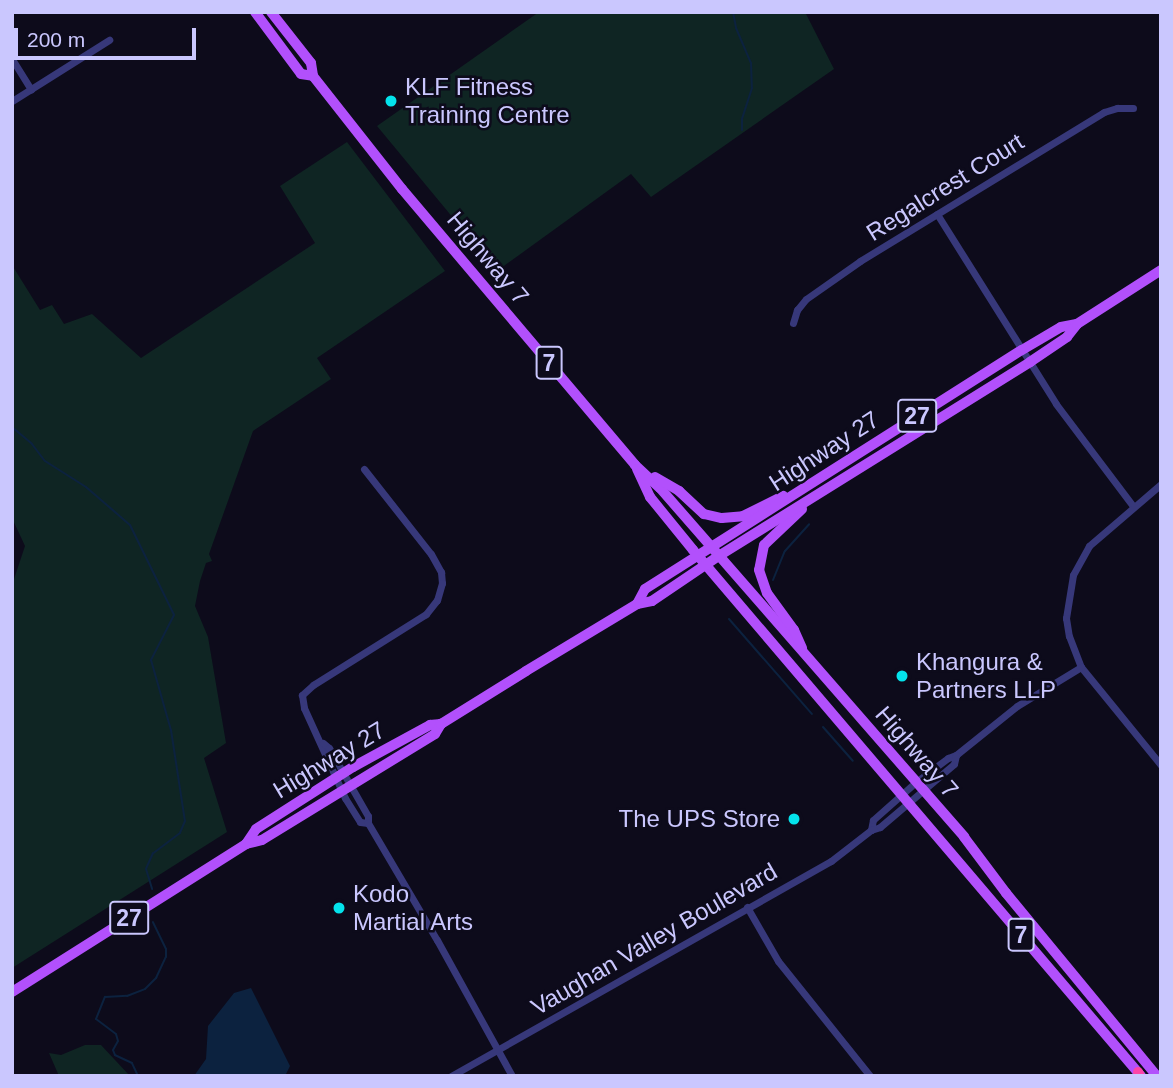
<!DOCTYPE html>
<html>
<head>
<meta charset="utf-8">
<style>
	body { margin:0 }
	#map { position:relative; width:1173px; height:1088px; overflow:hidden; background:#0d0b1b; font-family:Helvetica,sans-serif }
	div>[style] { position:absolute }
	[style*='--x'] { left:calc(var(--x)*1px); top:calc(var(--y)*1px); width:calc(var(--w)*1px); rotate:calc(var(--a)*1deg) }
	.green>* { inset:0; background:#0f2523 }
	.water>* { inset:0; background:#0c223f }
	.stream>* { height:2px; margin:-1px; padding:0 1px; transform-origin:1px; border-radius:1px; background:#0c223f }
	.minor>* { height:7px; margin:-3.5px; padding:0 3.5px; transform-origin:3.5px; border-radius:3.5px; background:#37387a }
	.major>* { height:10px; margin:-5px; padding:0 5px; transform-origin:5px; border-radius:5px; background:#b250fc }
	.highway>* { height:10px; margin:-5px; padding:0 5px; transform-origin:5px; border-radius:5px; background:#fc44a7 }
	.dots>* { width:19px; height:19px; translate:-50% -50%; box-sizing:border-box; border:4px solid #0d0b1b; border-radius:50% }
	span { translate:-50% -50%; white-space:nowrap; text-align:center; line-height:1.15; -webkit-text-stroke:5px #0d0b1b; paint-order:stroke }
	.shield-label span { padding:2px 5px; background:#0d0b1b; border:2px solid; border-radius:5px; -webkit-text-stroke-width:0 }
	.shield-label { font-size:23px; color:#cac7fe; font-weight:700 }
	.poi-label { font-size:24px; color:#cac7fe }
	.left { translate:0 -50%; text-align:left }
	.right { translate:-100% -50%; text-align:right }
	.street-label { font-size:24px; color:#cac7fe }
	.frame { position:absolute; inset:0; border:14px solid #cac7fe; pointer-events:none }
	.scale { position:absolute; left:14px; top:28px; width:182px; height:32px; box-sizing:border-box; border:4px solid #cac7fe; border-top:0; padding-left:9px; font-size:21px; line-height:24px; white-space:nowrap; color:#cac7fe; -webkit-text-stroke:5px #0d0b1b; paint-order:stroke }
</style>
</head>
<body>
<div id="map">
	<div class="green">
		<i style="clip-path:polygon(539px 12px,805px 12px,834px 69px,651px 197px,631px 174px,497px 271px,377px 126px)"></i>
		<i style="clip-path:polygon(347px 142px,445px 271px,317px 358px,331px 379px,253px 431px,209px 554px,212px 561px,206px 563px,200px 581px,195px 606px,208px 637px,226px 743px,204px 758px,227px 832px,12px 968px,12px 585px,25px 546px,12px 518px,12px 265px,40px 310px,52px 305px,64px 324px,92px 314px,141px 358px,315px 243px,280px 186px)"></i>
		<i style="clip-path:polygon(85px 1045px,101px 1045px,130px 1076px,59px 1076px,49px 1053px,61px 1055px)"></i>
	</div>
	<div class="water">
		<i style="clip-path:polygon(251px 988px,290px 1066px,285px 1076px,194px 1076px,206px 1059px,208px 1026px,234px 993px)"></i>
	</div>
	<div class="stream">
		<i style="--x:733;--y:12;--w:16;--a:79"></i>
		<i style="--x:736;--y:28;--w:38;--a:67"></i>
		<i style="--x:751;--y:63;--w:25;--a:88"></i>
		<i style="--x:752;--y:88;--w:33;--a:108"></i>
		<i style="--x:742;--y:119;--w:11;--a:90"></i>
		<i style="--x:12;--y:427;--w:26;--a:40"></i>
		<i style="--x:32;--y:444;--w:21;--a:53"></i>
		<i style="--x:45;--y:461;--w:49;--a:32.4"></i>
		<i style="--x:86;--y:487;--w:58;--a:40.8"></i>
		<i style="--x:130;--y:525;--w:100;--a:63.9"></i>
		<i style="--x:174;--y:615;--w:51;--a:117.1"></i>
		<i style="--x:151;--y:660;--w:73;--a:74.1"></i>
		<i style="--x:171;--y:730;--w:92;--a:81.3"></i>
		<i style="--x:185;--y:821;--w:13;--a:113"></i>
		<i style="--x:180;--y:833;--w:34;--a:143"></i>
		<i style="--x:153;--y:853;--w:17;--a:114"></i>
		<i style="--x:146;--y:869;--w:21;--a:73"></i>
		<i style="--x:773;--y:580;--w:31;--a:-68"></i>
		<i style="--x:785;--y:551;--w:36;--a:-48"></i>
		<i style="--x:729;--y:619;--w:126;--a:48.9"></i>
		<i style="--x:823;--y:727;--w:45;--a:48.6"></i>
		<i style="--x:138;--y:1076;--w:14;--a:-115"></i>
		<i style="--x:132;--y:1063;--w:19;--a:-155"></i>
		<i style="--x:115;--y:1055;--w:5;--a:-112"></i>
		<i style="--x:113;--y:1050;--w:10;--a:-61"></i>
		<i style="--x:118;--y:1041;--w:7;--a:-106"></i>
		<i style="--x:116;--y:1034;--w:25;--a:-143"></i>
		<i style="--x:96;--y:1019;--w:24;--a:-68"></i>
		<i style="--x:105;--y:997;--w:22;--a:-3"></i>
		<i style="--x:127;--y:996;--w:19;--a:-21"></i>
		<i style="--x:145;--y:989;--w:16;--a:-45"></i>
		<i style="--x:156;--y:978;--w:23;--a:-65"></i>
		<i style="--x:166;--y:957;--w:8;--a:-90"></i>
		<i style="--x:166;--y:949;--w:30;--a:-116"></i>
	</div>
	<div class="minor">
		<i style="--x:12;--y:59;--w:36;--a:58"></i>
		<i style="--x:12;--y:101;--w:115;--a:-32.2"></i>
		<i style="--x:937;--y:214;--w:224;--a:57.9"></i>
		<i style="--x:1056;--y:404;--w:128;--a:53"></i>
		<i style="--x:793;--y:323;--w:14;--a:-73"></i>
		<i style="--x:797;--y:310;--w:14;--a:-51"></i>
		<i style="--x:806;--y:299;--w:66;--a:-35.1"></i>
		<i style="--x:860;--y:261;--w:286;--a:-31.4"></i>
		<i style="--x:1104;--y:112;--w:14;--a:-17"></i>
		<i style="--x:1117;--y:108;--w:16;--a:0"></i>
		<i style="--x:364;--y:469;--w:108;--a:51.8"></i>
		<i style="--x:431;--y:554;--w:21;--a:61"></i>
		<i style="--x:441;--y:572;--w:11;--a:85"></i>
		<i style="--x:442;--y:583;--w:18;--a:106"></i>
		<i style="--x:437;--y:600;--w:18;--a:128"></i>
		<i style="--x:426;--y:614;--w:133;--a:147.9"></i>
		<i style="--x:313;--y:685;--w:15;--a:138"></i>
		<i style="--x:302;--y:695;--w:13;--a:81"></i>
		<i style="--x:304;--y:708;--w:99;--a:65.5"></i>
		<i style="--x:345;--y:798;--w:28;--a:58"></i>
		<i style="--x:360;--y:822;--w:8;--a:7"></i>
		<i style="--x:1161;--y:484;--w:95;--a:139.3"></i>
		<i style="--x:1089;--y:546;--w:33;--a:119"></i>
		<i style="--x:1073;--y:575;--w:44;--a:99.2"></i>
		<i style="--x:1066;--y:618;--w:18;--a:81"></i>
		<i style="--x:1069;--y:636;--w:33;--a:69"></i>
		<i style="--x:1081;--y:667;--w:127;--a:50.8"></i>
		<i style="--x:323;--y:743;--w:8;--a:40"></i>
		<i style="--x:329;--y:748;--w:78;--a:60.2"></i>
		<i style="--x:368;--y:816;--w:7;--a:90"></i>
		<i style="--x:368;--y:823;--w:136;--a:59.5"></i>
		<i style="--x:437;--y:940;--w:155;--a:61.1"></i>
		<i style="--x:871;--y:830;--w:10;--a:-79"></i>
		<i style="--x:873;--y:820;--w:57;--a:-41.5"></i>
		<i style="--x:916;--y:782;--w:40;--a:-37"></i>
		<i style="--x:948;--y:758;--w:9;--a:-21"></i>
		<i style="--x:956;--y:755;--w:78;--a:-38.8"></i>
		<i style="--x:1017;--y:706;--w:75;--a:-31.4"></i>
		<i style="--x:747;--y:907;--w:62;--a:60.1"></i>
		<i style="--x:778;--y:961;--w:147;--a:51.3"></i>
		<i style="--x:451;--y:1076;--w:437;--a:-29.5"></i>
		<i style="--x:831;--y:861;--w:51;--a:-37.8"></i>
		<i style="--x:871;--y:830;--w:9;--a:-18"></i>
		<i style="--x:880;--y:827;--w:97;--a:-40.4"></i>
		<i style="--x:954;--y:764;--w:9;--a:-77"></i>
	</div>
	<div class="major">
		<i style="--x:255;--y:12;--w:77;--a:53.4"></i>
		<i style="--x:301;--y:74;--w:12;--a:9"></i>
		<i style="--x:271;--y:12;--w:65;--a:51.9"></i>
		<i style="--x:311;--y:63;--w:13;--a:81"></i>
		<i style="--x:313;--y:76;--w:144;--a:51.8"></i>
		<i style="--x:402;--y:189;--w:361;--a:49.8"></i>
		<i style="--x:635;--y:465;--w:34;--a:43"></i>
		<i style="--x:660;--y:488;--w:463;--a:48.9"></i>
		<i style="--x:964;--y:837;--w:70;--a:53.1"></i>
		<i style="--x:1006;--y:893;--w:237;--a:50.5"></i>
		<i style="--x:637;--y:469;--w:31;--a:65"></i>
		<i style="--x:650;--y:497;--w:68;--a:50.9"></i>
		<i style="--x:693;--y:550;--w:691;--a:49.58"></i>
		<i style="--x:655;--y:477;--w:28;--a:30"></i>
		<i style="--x:679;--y:491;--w:34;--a:43"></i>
		<i style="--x:704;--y:514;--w:18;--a:13"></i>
		<i style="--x:722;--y:518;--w:21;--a:-5"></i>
		<i style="--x:743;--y:516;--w:45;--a:-26.6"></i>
		<i style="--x:802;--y:509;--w:52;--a:136.5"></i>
		<i style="--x:764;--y:545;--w:25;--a:101"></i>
		<i style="--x:759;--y:570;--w:24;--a:71"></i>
		<i style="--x:767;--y:593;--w:46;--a:53.9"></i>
		<i style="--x:794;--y:630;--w:20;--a:66"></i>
		<i style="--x:637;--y:604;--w:17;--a:-62"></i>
		<i style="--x:645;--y:589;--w:446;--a:-32.4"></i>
		<i style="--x:1022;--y:350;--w:45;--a:-30.5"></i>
		<i style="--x:1061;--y:327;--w:16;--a:-11"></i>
		<i style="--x:246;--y:844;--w:18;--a:-56"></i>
		<i style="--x:256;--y:829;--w:115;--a:-32.6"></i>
		<i style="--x:353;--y:767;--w:88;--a:-28.6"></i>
		<i style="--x:430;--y:725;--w:11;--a:-5"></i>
		<i style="--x:12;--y:992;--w:277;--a:-32.3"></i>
		<i style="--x:246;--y:844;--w:16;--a:-14"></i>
		<i style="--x:262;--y:840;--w:203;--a:-31.5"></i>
		<i style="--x:435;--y:734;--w:12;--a:-59"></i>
		<i style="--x:441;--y:724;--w:100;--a:-31.9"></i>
		<i style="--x:526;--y:671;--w:130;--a:-31.1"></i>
		<i style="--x:637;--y:604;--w:15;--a:-11"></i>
		<i style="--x:652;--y:601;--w:78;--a:-34.1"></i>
		<i style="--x:717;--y:557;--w:369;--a:-31.9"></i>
		<i style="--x:1030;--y:362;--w:45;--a:-34"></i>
		<i style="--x:1067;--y:337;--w:16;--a:-52"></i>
		<i style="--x:1077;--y:324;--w:100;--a:-32.7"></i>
	</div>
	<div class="highway">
		<i style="--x:1138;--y:1072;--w:4;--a:63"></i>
	</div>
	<div class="dots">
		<i style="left:391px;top:101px;background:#04e3ec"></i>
		<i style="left:902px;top:676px;background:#04e3ec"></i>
		<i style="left:794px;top:819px;background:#04e3ec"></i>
		<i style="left:339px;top:908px;background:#04e3ec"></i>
	</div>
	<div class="shield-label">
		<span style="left:549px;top:363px">7</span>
		<span style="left:917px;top:416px">27</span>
		<span style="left:129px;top:918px">27</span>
		<span style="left:1021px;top:935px">7</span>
	</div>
	<div class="poi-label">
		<span class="left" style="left:405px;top:101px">KLF Fitness<br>Training Centre</span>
		<span class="left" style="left:916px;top:676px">Khangura &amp;<br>Partners LLP</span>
		<span class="right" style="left:780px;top:819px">The UPS Store</span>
		<span class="left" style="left:353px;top:908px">Kodo<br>Martial Arts</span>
	</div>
	<div class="street-label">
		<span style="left:945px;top:187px;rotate:-32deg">Regalcrest Court</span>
		<span style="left:488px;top:258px;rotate:50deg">Highway 7</span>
		<span style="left:824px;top:451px;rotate:-33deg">Highway 27</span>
		<span style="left:917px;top:752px;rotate:49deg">Highway 7</span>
		<span style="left:329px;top:760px;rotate:-31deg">Highway 27</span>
		<span style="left:654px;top:939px;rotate:-30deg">Vaughan Valley Boulevard</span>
	</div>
	<div class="frame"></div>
	<div class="scale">200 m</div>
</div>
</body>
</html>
